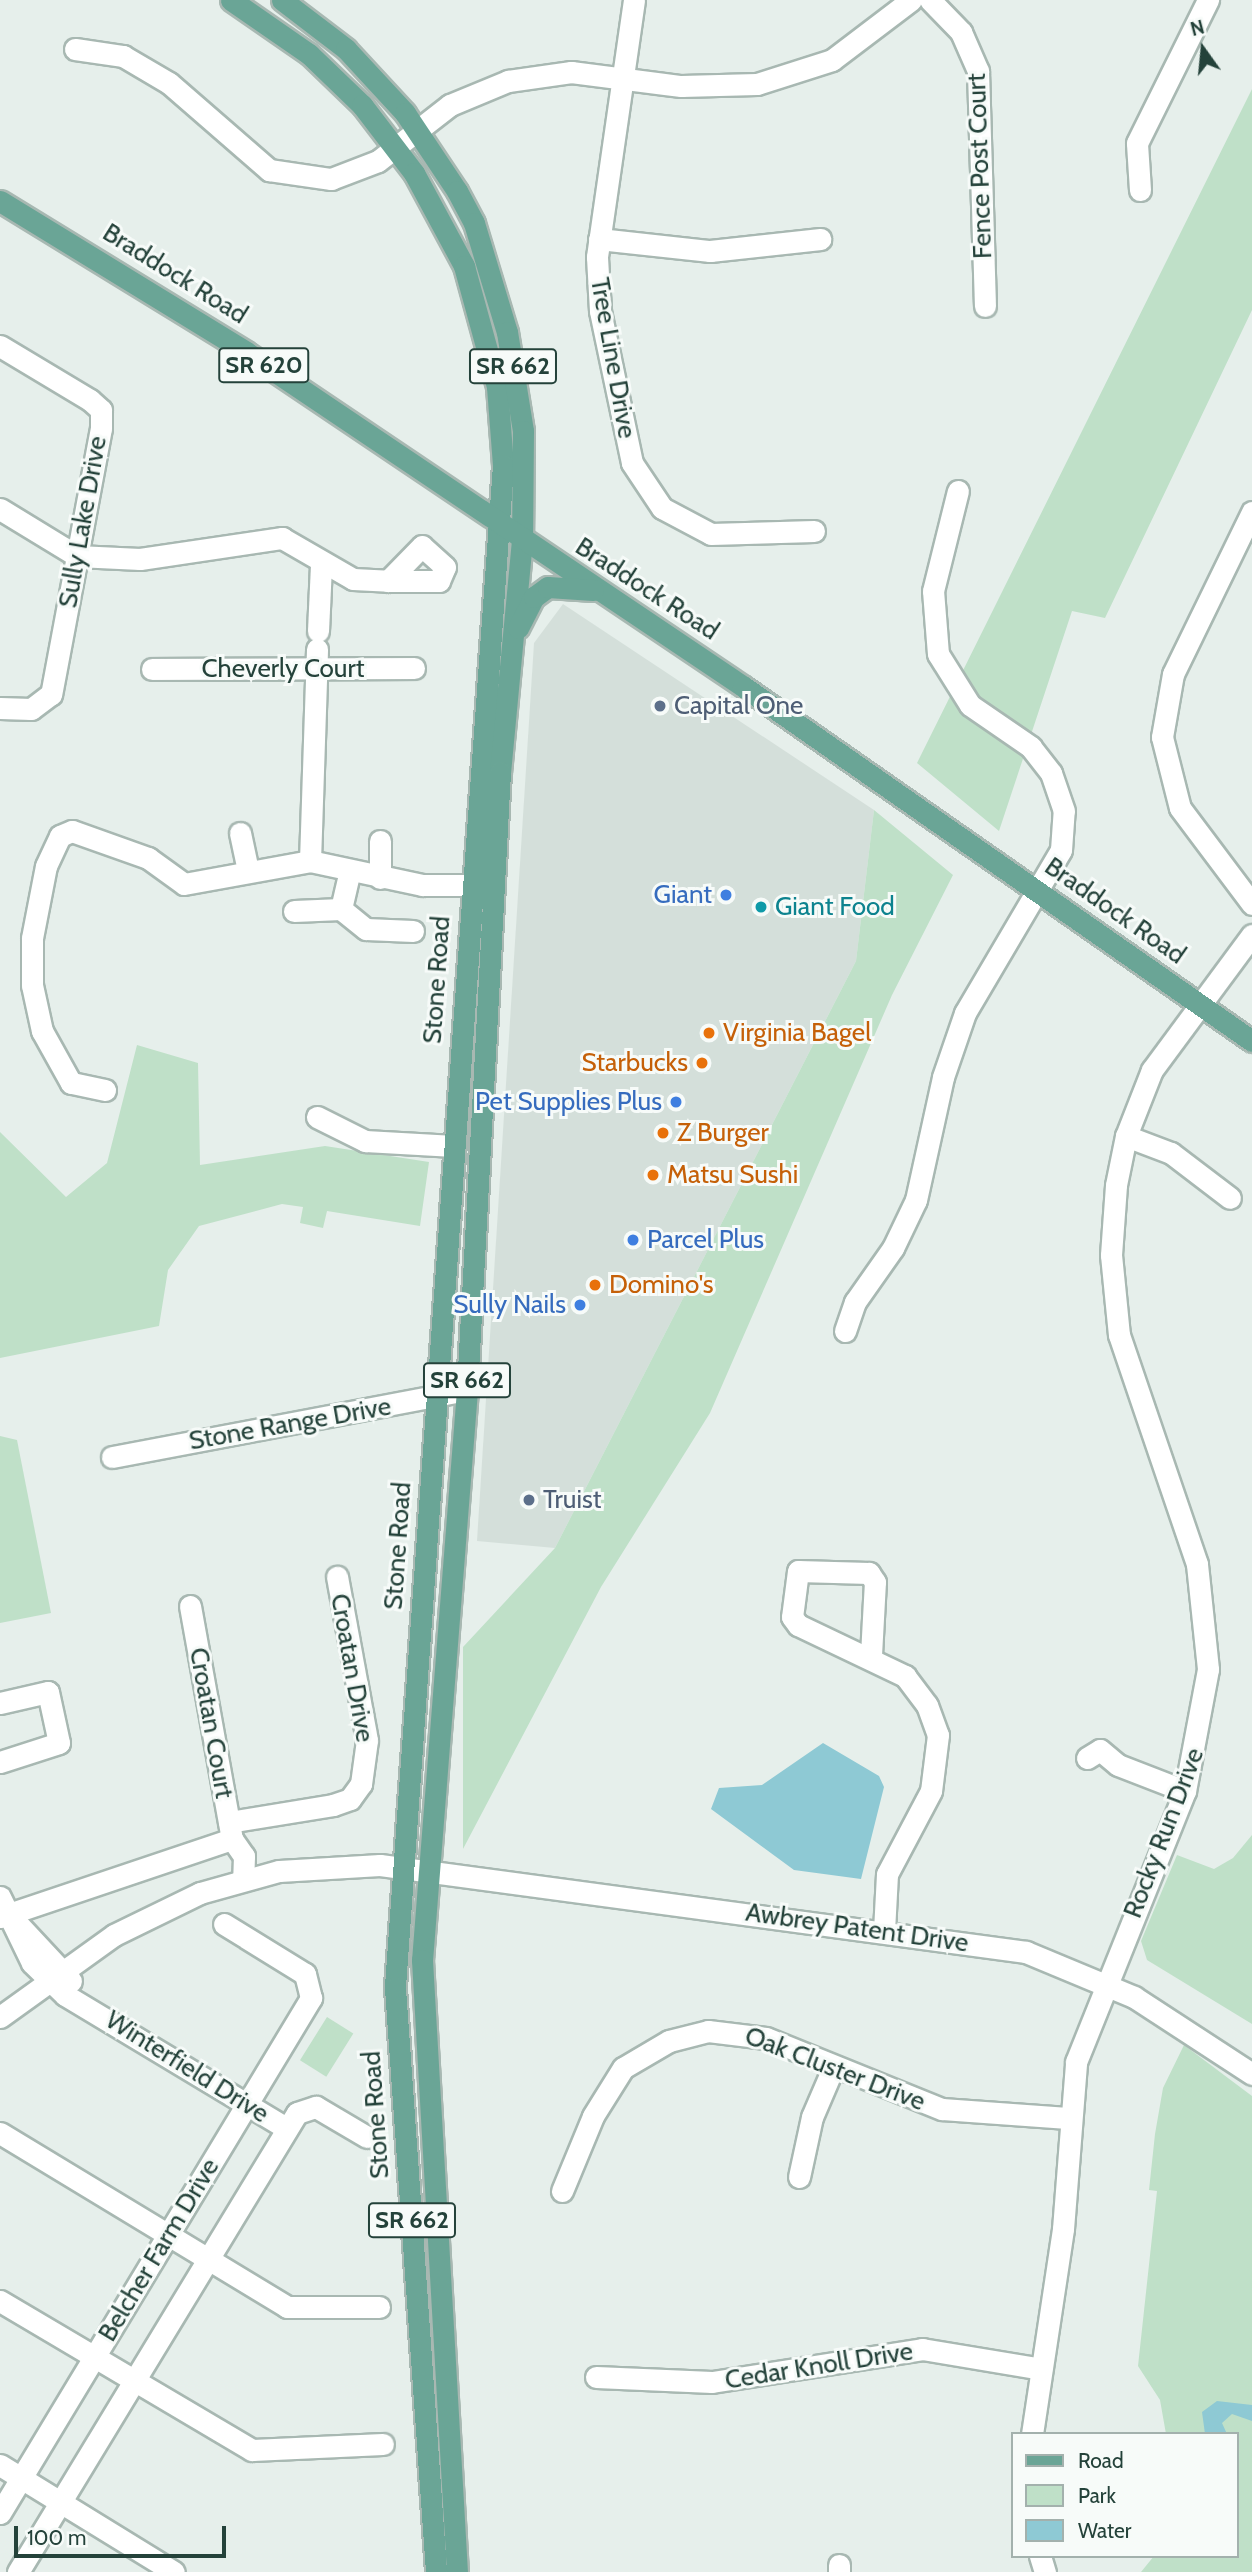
<!DOCTYPE html>
<html>
<head>
<meta charset="utf-8">
<style>
	body { margin:0 }
	#map { position:relative; width:1252px; height:2572px; overflow:hidden; background:#e6efeb; font-family:Cabin,sans-serif }
	div>[style] { position:absolute }
	[style*='--x'] { left:calc(var(--x)*1px); top:calc(var(--y)*1px); width:calc(var(--w)*1px); rotate:calc(var(--a)*1deg) }
	.built>* { inset:0; background:#d4dfda }
	.green>* { inset:0; background:#bfe0c8; transform-origin:0 0 }
	.water>* { inset:0; background:#8ec9d4 }
	.roads { filter:drop-shadow(2px 0 #a8b8b2) drop-shadow(-2px 0 #a8b8b2) drop-shadow(0 2px #a8b8b2) drop-shadow(0 -2px #a8b8b2) }
	.minor>* { height:21px; margin:-10.5px; padding:0 10.5px; transform-origin:10.5px; border-radius:10.5px; background:#fff }
	.major>* { height:21px; margin:-10.5px; padding:0 10.5px; transform-origin:10.5px; border-radius:10.5px; background:#6aa596 }
	.dots>* { width:19px; height:19px; translate:-50% -50%; box-sizing:border-box; border:4px solid #f7fbf9; border-radius:50% }
	span { translate:-50% -50%; white-space:nowrap; text-align:center; line-height:1.15; -webkit-text-stroke:6px #f7fbf9; paint-order:stroke }
	.shield-label span { padding:2px 5px; background:#f7fbf9; border:2px solid; border-radius:5px; -webkit-text-stroke-width:0 }
	.shield-label { font-size:24px; color:#24423a; font-weight:700 }
	.street-label { font-size:26px; color:#24423a }
	.service-label { font-size:26px; color:#4e5e75 }
	.left { translate:0 -50%; text-align:left }
	.shop-label { font-size:26px; color:#366cbe }
	.right { translate:-100% -50%; text-align:right }
	.culture-label { font-size:26px; color:#0d838f }
	.food-label { font-size:26px; color:#c56008 }
	.legend { position:absolute; left:1011px; top:2432px; width:228px; height:126px; box-sizing:border-box; background:#f7fbf9; border:2px solid #a3b1ad; margin:0; padding:9px 12px; list-style:none; font-size:21px; color:#24423a }
	.legend li { display:flex; align-items:center; gap:14px; height:35px }
	.legend b { width:35px; border:2px solid #a3b1ad }
	.north { position:absolute; left:1168px; top:14px; width:70px; height:70px; -webkit-text-stroke:5px #f7fbf9; paint-order:stroke; rotate:345deg; font-size:19px; font-weight:700; line-height:28px; text-align:center; color:#24423a }
	.north::after { content:''; display:block; margin:auto; width:24px; height:32px; background:#24423a; clip-path:polygon(50% 0,100% 100%,50% 72%,0 100%) }
	.scale { position:absolute; left:14px; top:2526px; width:212px; height:32px; box-sizing:border-box; border:4px solid #24423a; border-top:0; padding-left:9px; font-size:21px; line-height:24px; white-space:nowrap; color:#24423a; -webkit-text-stroke:5px #f7fbf9; paint-order:stroke }
</style>
</head>
<body>
<div id="map">
	<div class="built">
		<i style="clip-path:polygon(563px 604px,874px 810px,856px 961px,555px 1548px,477px 1541px,534px 643px)"></i>
	</div>
	<div class="green">
		<i style="clip-path:polygon(1252px 89px,1252px 310px,1105px 618px,1072px 611px,999px 831px,917px 763px)"></i>
		<i style="clip-path:polygon(874px 810px,953px 875px,892px 995px,710px 1413px,601px 1587px,463px 1849px,463px 1647px,555px 1548px,856px 961px)"></i>
		<i style="clip-path:polygon(137px 1045px,198px 1063px,200px 1165px,325px 1146px,429px 1162px,420px 1226px,327px 1211px,323px 1228px,300px 1223px,303px 1207px,282px 1204px,199px 1226px,168px 1270px,159px 1326px,0 1358px,0 1132px,66px 1197px,107px 1163px)"></i>
		<i style="clip-path:polygon(0 1436px,17px 1440px,51px 1613px,0 1623px)"></i>
		<i style="clip-path:polygon(1252px 1835px,1252px 2024px,1147px 1960px,1141px 1941px,1177px 1855px,1214px 1869px,1233px 1858px)"></i>
		<i style="left:327px;top:2017px;width:31px;height:51px;rotate:32deg"></i>
		<i style="clip-path:polygon(1184px 2045px,1252px 2096px,1252px 2572px,1141px 2572px,1154px 2556px,1236px 2556px,1236px 2434px,1166px 2434px,1160px 2400px,1138px 2366px,1157px 2191px,1149px 2190px,1155px 2134px,1163px 2088px)"></i>
	</div>
	<div class="water">
		<i style="clip-path:polygon(823px 1743px,879px 1776px,884px 1787px,861px 1879px,794px 1870px,711px 1809px,719px 1788px,762px 1785px)"></i>
		<i style="clip-path:polygon(1217px 2401px,1252px 2405px,1252px 2421px,1232px 2414px,1222px 2423px,1227px 2434px,1205px 2434px,1202px 2412px)"></i>
	</div>
	<div class="roads">
		<div class="minor">
			<i style="--x:634;--y:0;--w:260;--a:98.2"></i>
			<i style="--x:597;--y:257;--w:54;--a:86.8"></i>
			<i style="--x:600;--y:311;--w:155;--a:78.1"></i>
			<i style="--x:632;--y:463;--w:54;--a:56.3"></i>
			<i style="--x:662;--y:508;--w:55;--a:28"></i>
			<i style="--x:711;--y:534;--w:103;--a:-1.7"></i>
			<i style="--x:930;--y:0;--w:45;--a:45.9"></i>
			<i style="--x:961;--y:32;--w:43;--a:66.4"></i>
			<i style="--x:978;--y:71;--w:235;--a:88.3"></i>
			<i style="--x:75;--y:49;--w:49;--a:8.3"></i>
			<i style="--x:123;--y:56;--w:53;--a:30.4"></i>
			<i style="--x:169;--y:83;--w:133;--a:41"></i>
			<i style="--x:269;--y:170;--w:63;--a:8.3"></i>
			<i style="--x:331;--y:179;--w:50;--a:-21"></i>
			<i style="--x:378;--y:161;--w:91;--a:-37.9"></i>
			<i style="--x:450;--y:105;--w:63;--a:-22.5"></i>
			<i style="--x:508;--y:81;--w:64;--a:-8.1"></i>
			<i style="--x:571;--y:72;--w:111;--a:7.3"></i>
			<i style="--x:681;--y:86;--w:76;--a:-1.5"></i>
			<i style="--x:757;--y:84;--w:79;--a:-17.7"></i>
			<i style="--x:832;--y:60;--w:99;--a:-37.2"></i>
			<i style="--x:1140;--y:190;--w:47;--a:-93.7"></i>
			<i style="--x:1137;--y:143;--w:160;--a:-63.6"></i>
			<i style="--x:599;--y:239;--w:112;--a:6.2"></i>
			<i style="--x:710;--y:251;--w:111;--a:-6.2"></i>
			<i style="--x:0;--y:346;--w:105;--a:31"></i>
			<i style="--x:90;--y:400;--w:15;--a:42"></i>
			<i style="--x:101;--y:410;--w:18;--a:90"></i>
			<i style="--x:101;--y:428;--w:271;--a:100.6"></i>
			<i style="--x:51;--y:694;--w:25;--a:143"></i>
			<i style="--x:31;--y:709;--w:31;--a:-178"></i>
			<i style="--x:0;--y:509;--w:90;--a:31.4"></i>
			<i style="--x:77;--y:556;--w:63;--a:2.7"></i>
			<i style="--x:140;--y:559;--w:144;--a:-8.4"></i>
			<i style="--x:282;--y:538;--w:82;--a:30"></i>
			<i style="--x:353;--y:579;--w:35;--a:3"></i>
			<i style="--x:388;--y:581;--w:51;--a:0"></i>
			<i style="--x:439;--y:581;--w:15;--a:-67"></i>
			<i style="--x:445;--y:567;--w:31;--a:-138"></i>
			<i style="--x:422;--y:546;--w:49;--a:134.2"></i>
			<i style="--x:1252;--y:512;--w:180;--a:116"></i>
			<i style="--x:1173;--y:674;--w:64;--a:99.9"></i>
			<i style="--x:1162;--y:737;--w:73;--a:75.8"></i>
			<i style="--x:1180;--y:808;--w:120;--a:53.1"></i>
			<i style="--x:318;--y:631;--w:67;--a:-87.4"></i>
			<i style="--x:152;--y:669;--w:262;--a:-0.2"></i>
			<i style="--x:240;--y:833;--w:39;--a:78"></i>
			<i style="--x:310;--y:861;--w:212;--a:-88.1"></i>
			<i style="--x:350;--y:870;--w:40;--a:103"></i>
			<i style="--x:341;--y:909;--w:32;--a:39"></i>
			<i style="--x:366;--y:929;--w:47;--a:2.4"></i>
			<i style="--x:380;--y:878;--w:37;--a:-90"></i>
			<i style="--x:294;--y:911;--w:47;--a:-2.4"></i>
			<i style="--x:105;--y:1090;--w:35;--a:-168"></i>
			<i style="--x:71;--y:1083;--w:60;--a:-119.1"></i>
			<i style="--x:42;--y:1031;--w:47;--a:-102.3"></i>
			<i style="--x:32;--y:985;--w:47;--a:-90"></i>
			<i style="--x:32;--y:938;--w:73;--a:-79"></i>
			<i style="--x:46;--y:866;--w:33;--a:-65"></i>
			<i style="--x:60;--y:836;--w:13;--a:-23"></i>
			<i style="--x:72;--y:831;--w:81;--a:19.6"></i>
			<i style="--x:148;--y:858;--w:44;--a:35.8"></i>
			<i style="--x:184;--y:884;--w:128;--a:-10.3"></i>
			<i style="--x:310;--y:861;--w:115;--a:12.1"></i>
			<i style="--x:422;--y:885;--w:67;--a:0"></i>
			<i style="--x:317;--y:1117;--w:54;--a:26.6"></i>
			<i style="--x:365;--y:1141;--w:89;--a:3.2"></i>
			<i style="--x:1126;--y:1136;--w:48;--a:20.7"></i>
			<i style="--x:1171;--y:1153;--w:74;--a:37.3"></i>
			<i style="--x:845;--y:1331;--w:31;--a:-71"></i>
			<i style="--x:855;--y:1302;--w:66;--a:-54.9"></i>
			<i style="--x:893;--y:1248;--w:53;--a:-64.4"></i>
			<i style="--x:916;--y:1200;--w:126;--a:-77.6"></i>
			<i style="--x:943;--y:1077;--w:68;--a:-71"></i>
			<i style="--x:965;--y:1013;--w:189;--a:-59.5"></i>
			<i style="--x:1061;--y:850;--w:39;--a:-86"></i>
			<i style="--x:1064;--y:811;--w:40;--a:-108.9"></i>
			<i style="--x:1051;--y:773;--w:33;--a:-128"></i>
			<i style="--x:1031;--y:747;--w:74;--a:-145.5"></i>
			<i style="--x:970;--y:705;--w:60;--a:-122.1"></i>
			<i style="--x:938;--y:654;--w:63;--a:-94.5"></i>
			<i style="--x:933;--y:591;--w:103;--a:-76"></i>
			<i style="--x:112;--y:1457;--w:361;--a:-10.7"></i>
			<i style="--x:190;--y:1606;--w:237;--a:79.8"></i>
			<i style="--x:232;--y:1839;--w:21;--a:55"></i>
			<i style="--x:244;--y:1856;--w:23;--a:92"></i>
			<i style="--x:871;--y:1655;--w:73;--a:-86.9"></i>
			<i style="--x:875;--y:1582;--w:11;--a:-124"></i>
			<i style="--x:869;--y:1573;--w:71;--a:-178.4"></i>
			<i style="--x:798;--y:1571;--w:46;--a:97.4"></i>
			<i style="--x:792;--y:1617;--w:10;--a:53"></i>
			<i style="--x:798;--y:1625;--w:119;--a:25.5"></i>
			<i style="--x:905;--y:1676;--w:36;--a:53"></i>
			<i style="--x:927;--y:1705;--w:32;--a:70"></i>
			<i style="--x:938;--y:1735;--w:56;--a:97.1"></i>
			<i style="--x:931;--y:1791;--w:94;--a:117.9"></i>
			<i style="--x:887;--y:1874;--w:58;--a:93"></i>
			<i style="--x:0;--y:1703;--w:49;--a:-12.9"></i>
			<i style="--x:48;--y:1692;--w:52;--a:77.8"></i>
			<i style="--x:59;--y:1743;--w:62;--a:162.1"></i>
			<i style="--x:1087;--y:1758;--w:15;--a:-32"></i>
			<i style="--x:1100;--y:1750;--w:23;--a:40"></i>
			<i style="--x:1118;--y:1765;--w:72;--a:21.2"></i>
			<i style="--x:229;--y:1822;--w:105;--a:-9.3"></i>
			<i style="--x:333;--y:1805;--w:18;--a:-19"></i>
			<i style="--x:350;--y:1799;--w:19;--a:-54"></i>
			<i style="--x:361;--y:1784;--w:44;--a:-82.2"></i>
			<i style="--x:367;--y:1740;--w:166;--a:-100.4"></i>
			<i style="--x:0;--y:1897;--w:73;--a:64.1"></i>
			<i style="--x:32;--y:1963;--w:46;--a:44.1"></i>
			<i style="--x:65;--y:1995;--w:258;--a:31"></i>
			<i style="--x:0;--y:1917;--w:245;--a:-18.6"></i>
			<i style="--x:15;--y:1921;--w:82;--a:47"></i>
			<i style="--x:0;--y:2017;--w:140;--a:-35.7"></i>
			<i style="--x:114;--y:1935;--w:96;--a:-26"></i>
			<i style="--x:200;--y:1893;--w:82;--a:-15.6"></i>
			<i style="--x:279;--y:1871;--w:101;--a:-3.4"></i>
			<i style="--x:380;--y:1865;--w:652;--a:7.67"></i>
			<i style="--x:1026;--y:1952;--w:117;--a:22.6"></i>
			<i style="--x:1134;--y:1997;--w:141;--a:33.1"></i>
			<i style="--x:0;--y:2133;--w:336;--a:31.2"></i>
			<i style="--x:287;--y:2307;--w:92;--a:0"></i>
			<i style="--x:799;--y:2177;--w:61;--a:-77.8"></i>
			<i style="--x:812;--y:2117;--w:53;--a:-66.8"></i>
			<i style="--x:562;--y:2191;--w:81;--a:-67.5"></i>
			<i style="--x:593;--y:2116;--w:57;--a:-58"></i>
			<i style="--x:623;--y:2068;--w:53;--a:-30.4"></i>
			<i style="--x:669;--y:2041;--w:40;--a:-14.4"></i>
			<i style="--x:708;--y:2031;--w:58;--a:6.9"></i>
			<i style="--x:766;--y:2038;--w:190;--a:22"></i>
			<i style="--x:942;--y:2109;--w:126;--a:4.1"></i>
			<i style="--x:0;--y:2301;--w:293;--a:30.6"></i>
			<i style="--x:252;--y:2450;--w:131;--a:-2.6"></i>
			<i style="--x:596;--y:2377;--w:116;--a:2.5"></i>
			<i style="--x:712;--y:2382;--w:213;--a:-8.9"></i>
			<i style="--x:922;--y:2349;--w:121;--a:9.5"></i>
			<i style="--x:1032;--y:2434;--w:207;--a:-81.4"></i>
			<i style="--x:1063;--y:2229;--w:168;--a:-85.5"></i>
			<i style="--x:1076;--y:2062;--w:292;--a:-68.1"></i>
			<i style="--x:1185;--y:1791;--w:124;--a:-79.3"></i>
			<i style="--x:1208;--y:1669;--w:106;--a:-96"></i>
			<i style="--x:1197;--y:1564;--w:242;--a:-108.8"></i>
			<i style="--x:1119;--y:1335;--w:80;--a:-95.7"></i>
			<i style="--x:1111;--y:1255;--w:70;--a:-85.9"></i>
			<i style="--x:1116;--y:1185;--w:50;--a:-78.5"></i>
			<i style="--x:1126;--y:1136;--w:71;--a:-68.5"></i>
			<i style="--x:1152;--y:1070;--w:168;--a:-53.5"></i>
			<i style="--x:0;--y:2465;--w:204;--a:31.6"></i>
			<i style="--x:0;--y:2513;--w:602;--a:-58.87"></i>
			<i style="--x:311;--y:1998;--w:25;--a:-104"></i>
			<i style="--x:305;--y:1974;--w:95;--a:-148.3"></i>
			<i style="--x:1040;--y:2556;--w:17;--a:73"></i>
			<i style="--x:839;--y:2565;--w:7;--a:90"></i>
			<i style="--x:18;--y:2572;--w:537;--a:-58.71"></i>
			<i style="--x:297;--y:2113;--w:20;--a:-18"></i>
			<i style="--x:316;--y:2107;--w:59;--a:30.5"></i>
		</div>
		<div class="major">
			<i style="--x:231;--y:0;--w:95;--a:34.7"></i>
			<i style="--x:309;--y:54;--w:74;--a:43.9"></i>
			<i style="--x:362;--y:105;--w:86;--a:52.6"></i>
			<i style="--x:414;--y:173;--w:106;--a:61.7"></i>
			<i style="--x:464;--y:266;--w:125;--a:74.7"></i>
			<i style="--x:497;--y:387;--w:78;--a:85.6"></i>
			<i style="--x:503;--y:465;--w:1527;--a:94.06"></i>
			<i style="--x:395;--y:1988;--w:585;--a:85.98"></i>
			<i style="--x:282;--y:0;--w:81;--a:37.4"></i>
			<i style="--x:346;--y:49;--w:87;--a:47.3"></i>
			<i style="--x:405;--y:113;--w:94;--a:56.3"></i>
			<i style="--x:457;--y:191;--w:36;--a:62"></i>
			<i style="--x:474;--y:223;--w:114;--a:73.2"></i>
			<i style="--x:507;--y:332;--w:100;--a:80.8"></i>
			<i style="--x:523;--y:431;--w:109;--a:90.5"></i>
			<i style="--x:522;--y:540;--w:233;--a:95.4"></i>
			<i style="--x:500;--y:772;--w:619;--a:93.06"></i>
			<i style="--x:467;--y:1390;--w:572;--a:94.51"></i>
			<i style="--x:422;--y:1960;--w:613;--a:86.73"></i>
			<i style="--x:0;--y:201;--w:289;--a:31.5"></i>
			<i style="--x:246;--y:352;--w:600;--a:33.93"></i>
			<i style="--x:744;--y:687;--w:619;--a:34.87"></i>
			<i style="--x:518;--y:628;--w:35;--a:-63"></i>
			<i style="--x:534;--y:597;--w:17;--a:-36"></i>
			<i style="--x:548;--y:587;--w:45;--a:3.8"></i>
		</div>
	</div>
	<div class="dots">
		<i style="left:660px;top:706px;background:#5c6f8a"></i>
		<i style="left:726px;top:895px;background:#3f7fe0"></i>
		<i style="left:761px;top:907px;background:#0f9aa8"></i>
		<i style="left:709px;top:1033px;background:#e8710a"></i>
		<i style="left:702px;top:1063px;background:#e8710a"></i>
		<i style="left:676px;top:1102px;background:#3f7fe0"></i>
		<i style="left:663px;top:1133px;background:#e8710a"></i>
		<i style="left:653px;top:1175px;background:#e8710a"></i>
		<i style="left:633px;top:1240px;background:#3f7fe0"></i>
		<i style="left:595px;top:1285px;background:#e8710a"></i>
		<i style="left:580px;top:1305px;background:#3f7fe0"></i>
		<i style="left:529px;top:1500px;background:#5c6f8a"></i>
	</div>
	<div class="shield-label">
		<span style="left:264px;top:365px">SR 620</span>
		<span style="left:513px;top:366px">SR 662</span>
		<span style="left:467px;top:1380px">SR 662</span>
		<span style="left:412px;top:2220px">SR 662</span>
	</div>
	<div class="street-label">
		<span style="left:980px;top:166px;rotate:-92deg">Fence Post Court</span>
		<span style="left:175px;top:274px;rotate:32deg">Braddock Road</span>
		<span style="left:613px;top:358px;rotate:80deg">Tree Line Drive</span>
		<span style="left:83px;top:522px;rotate:-80deg">Sully Lake Drive</span>
		<span style="left:647px;top:589px;rotate:33deg">Braddock Road</span>
		<span style="left:283px;top:669px">Cheverly Court</span>
		<span style="left:1115px;top:911px;rotate:35deg">Braddock Road</span>
		<span style="left:437px;top:980px;rotate:-86deg">Stone Road</span>
		<span style="left:290px;top:1424px;rotate:-10deg">Stone Range Drive</span>
		<span style="left:398px;top:1546px;rotate:-86deg">Stone Road</span>
		<span style="left:352px;top:1668px;rotate:80deg">Croatan Drive</span>
		<span style="left:211px;top:1723px;rotate:80deg">Croatan Court</span>
		<span style="left:1164px;top:1833px;rotate:-69deg">Rocky Run Drive</span>
		<span style="left:857px;top:1928px;rotate:8deg">Awbrey Patent Drive</span>
		<span style="left:187px;top:2067px;rotate:32deg">Winterfield Drive</span>
		<span style="left:835px;top:2069px;rotate:21deg">Oak Cluster Drive</span>
		<span style="left:376px;top:2115px;rotate:-94deg">Stone Road</span>
		<span style="left:159px;top:2250px;rotate:-59deg">Belcher Farm Drive</span>
		<span style="left:819px;top:2366px;rotate:-9deg">Cedar Knoll Drive</span>
	</div>
	<div class="service-label">
		<span class="left" style="left:674px;top:706px">Capital One</span>
		<span class="left" style="left:543px;top:1500px">Truist</span>
	</div>
	<div class="shop-label">
		<span class="right" style="left:712px;top:895px">Giant</span>
		<span class="right" style="left:662px;top:1102px">Pet Supplies Plus</span>
		<span class="left" style="left:647px;top:1240px">Parcel Plus</span>
		<span class="right" style="left:566px;top:1305px">Sully Nails</span>
	</div>
	<div class="culture-label">
		<span class="left" style="left:775px;top:907px">Giant Food</span>
	</div>
	<div class="food-label">
		<span class="left" style="left:723px;top:1033px">Virginia Bagel</span>
		<span class="right" style="left:688px;top:1063px">Starbucks</span>
		<span class="left" style="left:677px;top:1133px">Z Burger</span>
		<span class="left" style="left:667px;top:1175px">Matsu Sushi</span>
		<span class="left" style="left:609px;top:1285px">Domino's</span>
	</div>
	<ul class="legend">
	<li><b style="height:9px;background:#6aa596"></b>Road</li>
	<li><b style="height:19px;background:#bfe0c8"></b>Park</li>
	<li><b style="height:19px;background:#8ec9d4"></b>Water</li>
	</ul>
	<div class="north">N</div>
	<div class="scale">100 m</div>
</div>
</body>
</html>
